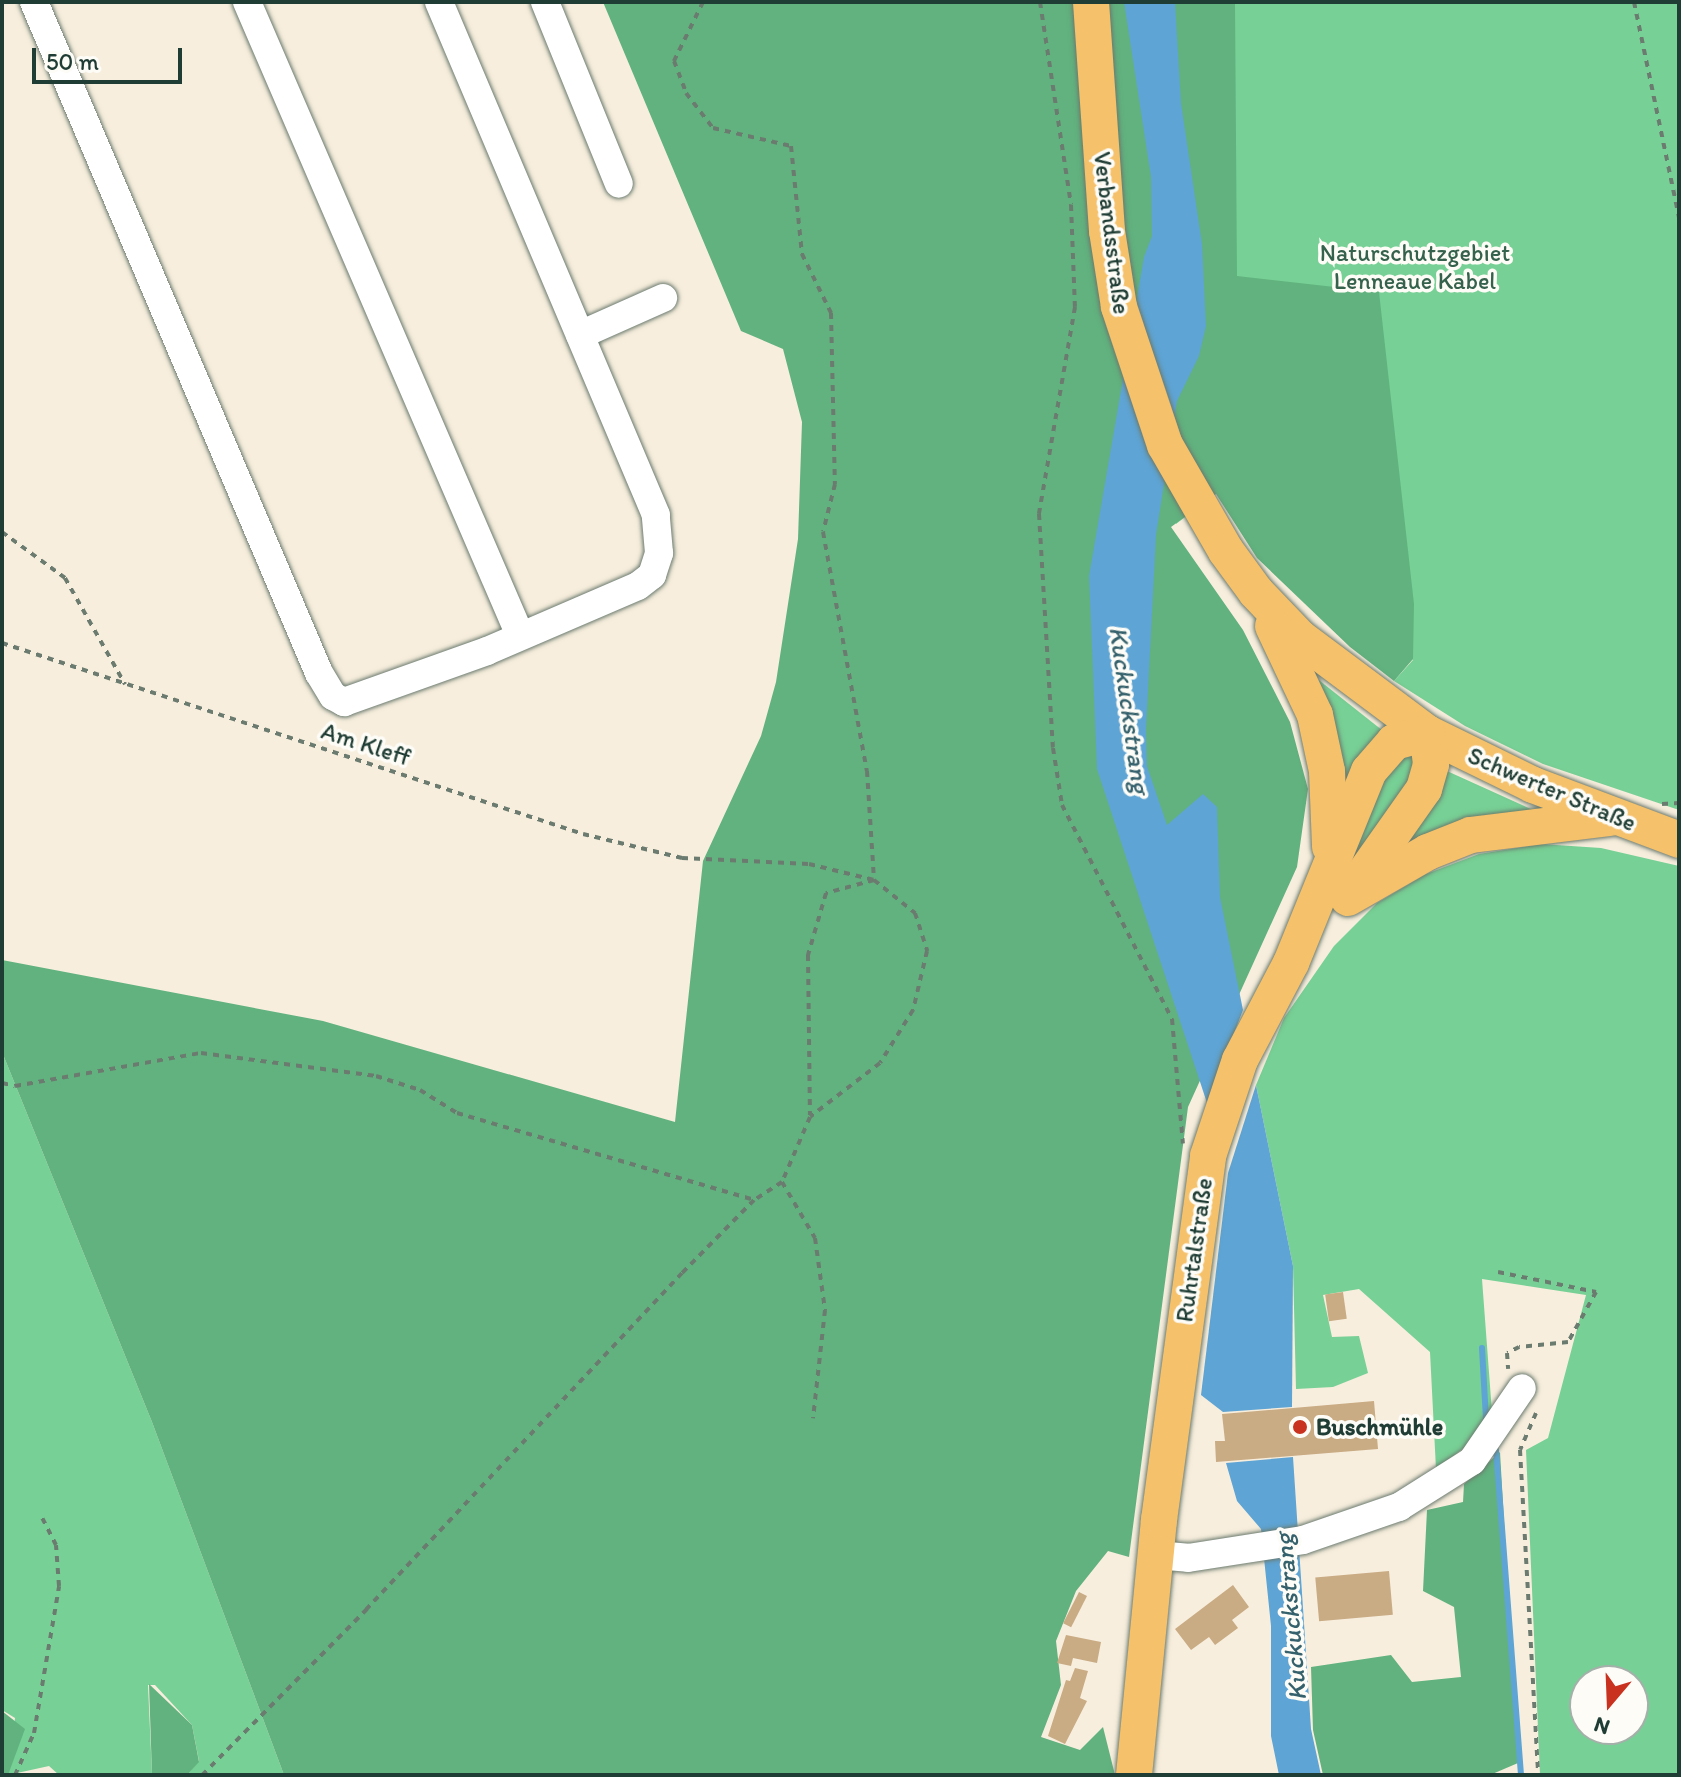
<!DOCTYPE html>
<html>
<head>
<meta charset="utf-8">
<style>
	body { margin:0 }
	#map { position:relative; width:1681px; height:1777px; overflow:hidden; background:#f7eedd; font-family:Itim,sans-serif }
	div>[style] { position:absolute }
	.green>* { inset:0; background:#77d095 }
	.forest>* { inset:0; background:#61b27e }
	.water>* { inset:0; background:#5ea4d4 }
	.stream>* { height:6px; margin:-3px; padding:0 3px; transform-origin:3px; border-radius:3px; background:#5ea4d4 }
	.building>* { inset:0; background:#c9ab84; transform-origin:0 0 }
	.path>* { height:4px; margin-top:-2px; transform-origin:0; background:repeating-linear-gradient(90deg,#6b7b6f 0 6px,transparent 0 12px) }
	.roads { filter:drop-shadow(0 0 2px #6b7b6f) drop-shadow(0 0 2px #6b7b6f) }
	.minor>* { height:28px; margin:-14px; padding:0 14px; transform-origin:14px; border-radius:14px; background:#fff }
	.major>* { height:36px; margin:-18px; padding:0 18px; transform-origin:18px; border-radius:18px; background:#f5c16b }
	.dots>* { width:22px; height:22px; translate:-50% -50%; box-sizing:border-box; border:4px solid #fdfcf7; border-radius:50% }
	span { translate:-50% -50%; white-space:nowrap; text-align:center; line-height:1.15; -webkit-text-stroke:7px #fdfcf7; paint-order:stroke }
	.street-label { font-size:24px; color:#1f3d34 }
	.park-label { font-size:24px; color:#35624c }
	.poi-label { font-size:24px; color:#1f3d34; font-weight:700 }
	.left { translate:0 -50%; text-align:left }
	.water-label { font-size:26px; color:#35616c; font-style:italic }
	.frame { position:absolute; inset:0; border:4px solid #1f3d34; pointer-events:none }
	.north { position:absolute; left:1569px; top:1665px; width:80px; height:80px; box-sizing:border-box; background:#fdfcf7; border:2px solid #a4b0a9; border-radius:50%; rotate:199deg; font-size:22px; font-weight:700; line-height:32px; text-align:center; color:#1f3d34 }
	.north::after { content:''; display:block; margin:auto; width:28px; height:36px; background:#c8321e; clip-path:polygon(50% 0,100% 100%,50% 72%,0 100%) }
	.scale { position:absolute; left:32px; top:48px; width:150px; height:36px; box-sizing:border-box; border:4px solid #1f3d34; border-top:0; padding-left:10px; font-size:24px; line-height:28px; white-space:nowrap; color:#1f3d34; -webkit-text-stroke:6px #fdfcf7; paint-order:stroke }
</style>
</head>
<body>
<div id="map">
	<div class="green">
		<i style="clip-path:polygon(1116px 2px,1679px 2px,1679px 810px,1543px 764px,1465px 726px,1394px 681px,1413px 660px,1245px 471px,1176px 524px)"></i>
		<i style="clip-path:polygon(1315px 677px,1387px 734px,1346px 804px)"></i>
		<i style="clip-path:polygon(1411px 752px,1421px 773px,1334px 883px,1374px 779px)"></i>
		<i style="clip-path:polygon(1447px 771px,1533px 810px,1388px 853px)"></i>
		<i style="clip-path:polygon(evenodd,1541px 844px,1601px 848px,1679px 866px,1679px 1775px,1540px 1775px,1526px 1450px,1548px 1438px,1586px 1295px,1482px 1279px,1493px 1426px,1436px 1469px,1430px 1352px,1359px 1289px,1323px 1295px,1332px 1337px,1359px 1336px,1368px 1373px,1333px 1387px,1296px 1389px,1293px 1266px,1256px 1085px,1284px 1018px,1334px 946px,1377px 903px,1426px 874px,1479px 854px,1541px 844px,1585px 1681px,1633px 1681px,1633px 1729px,1585px 1729px,1585px 1681px)"></i>
		<i style="clip-path:polygon(2px 1052px,152px 1422px,284px 1775px,187px 1775px,199px 1761px,192px 1725px,155px 1685px,148px 1685px,152px 1775px,59px 1775px,49px 1766px,8px 1775px,15px 1718px,2px 1710px)"></i>
	</div>
	<div class="forest">
		<i style="clip-path:polygon(603px 2px,1235px 2px,1237px 276px,1379px 292px,1414px 604px,1413px 659px,1394px 681px,1350px 647px,1257px 558px,1216px 494px,1171px 527px,1243px 630px,1290px 722px,1308px 789px,1297px 867px,1188px 1107px,1129px 1557px,1108px 1551px,1076px 1591px,1056px 1641px,1061px 1685px,1041px 1737px,1080px 1750px,1103px 1727px,1115px 1775px,284px 1775px,152px 1422px,2px 1052px,2px 960px,323px 1021px,675px 1122px,703px 861px,761px 736px,776px 682px,798px 539px,802px 422px,783px 349px,741px 331px)"></i>
		<i style="clip-path:polygon(1500px 1452px,1518px 1763px,1490px 1775px,1323px 1775px,1313px 1730px,1311px 1667px,1391px 1655px,1412px 1682px,1461px 1677px,1454px 1607px,1423px 1591px,1427px 1510px,1463px 1502px,1464px 1484px)"></i>
		<i style="clip-path:polygon(149px 1684px,192px 1725px,199px 1762px,187px 1775px,152px 1775px)"></i>
		<i style="clip-path:polygon(2px 1711px,25px 1729px,8px 1775px,2px 1775px)"></i>
	</div>
	<div class="water">
		<i style="clip-path:polygon(1124px 2px,1175px 2px,1181px 103px,1202px 244px,1206px 326px,1199px 356px,1177px 401px,1156px 535px,1146px 730px,1147px 766px,1167px 825px,1203px 794px,1217px 807px,1220px 897px,1243px 1010px,1207px 1103px,1097px 769px,1089px 576px,1144px 257px,1152px 236px,1151px 177px)"></i>
		<i style="clip-path:polygon(1256px 1085px,1293px 1266px,1292px 1407px,1223px 1412px,1201px 1395px,1228px 1173px)"></i>
		<i style="clip-path:polygon(1293px 1457px,1311px 1729px,1321px 1775px,1279px 1775px,1271px 1736px,1271px 1626px,1261px 1529px,1237px 1501px,1226px 1463px)"></i>
	</div>
	<div class="stream">
		<i style="left:1482px;top:1348px;width:72px;rotate:86.8deg"></i>
		<i style="left:1496px;top:1450px;width:326px;rotate:85.6deg"></i>
	</div>
	<div class="building">
		<i style="left:1343px;top:1292px;width:27px;height:18px;rotate:82deg"></i>
		<i style="clip-path:polygon(1374px 1401px,1378px 1449px,1216px 1462px,1215px 1441px,1225px 1441px,1222px 1414px)"></i>
		<i style="left:1389px;top:1571px;width:44px;height:74px;rotate:85deg"></i>
		<i style="clip-path:polygon(1233px 1585px,1249px 1607px,1232px 1620px,1238px 1628px,1215px 1645px,1209px 1637px,1191px 1650px,1175px 1629px)"></i>
		<i style="left:1079px;top:1592px;width:9px;height:35px;rotate:27deg"></i>
		<i style="clip-path:polygon(1066px 1635px,1101px 1642px,1097px 1663px,1073px 1658px,1071px 1666px,1057px 1663px)"></i>
		<i style="clip-path:polygon(1075px 1668px,1088px 1671px,1080px 1698px,1087px 1701px,1065px 1744px,1048px 1736px,1066px 1680px,1070px 1681px)"></i>
	</div>
	<div class="path">
		<i style="left:703px;top:2px;width:66px;rotate:116.2deg"></i>
		<i style="left:674px;top:61px;width:34px;rotate:69deg"></i>
		<i style="left:686px;top:93px;width:44px;rotate:52.4deg"></i>
		<i style="left:713px;top:128px;width:80px;rotate:13deg"></i>
		<i style="left:791px;top:146px;width:109px;rotate:84.2deg"></i>
		<i style="left:802px;top:254px;width:66px;rotate:63.8deg"></i>
		<i style="left:831px;top:313px;width:171px;rotate:88.7deg"></i>
		<i style="left:835px;top:484px;width:49px;rotate:104deg"></i>
		<i style="left:823px;top:532px;width:243px;rotate:79.6deg"></i>
		<i style="left:867px;top:771px;width:109px;rotate:86.3deg"></i>
		<i style="left:874px;top:880px;width:50px;rotate:164.8deg"></i>
		<i style="left:826px;top:893px;width:65px;rotate:106.2deg"></i>
		<i style="left:808px;top:955px;width:160px;rotate:89.3deg"></i>
		<i style="left:1040px;top:2px;width:205px;rotate:81.3deg"></i>
		<i style="left:1071px;top:205px;width:102px;rotate:87.8deg"></i>
		<i style="left:1075px;top:307px;width:210px;rotate:99.9deg"></i>
		<i style="left:1039px;top:514px;width:234px;rotate:86.6deg"></i>
		<i style="left:1053px;top:748px;width:58px;rotate:81deg"></i>
		<i style="left:1062px;top:805px;width:241px;rotate:62.8deg"></i>
		<i style="left:1172px;top:1019px;width:125px;rotate:85deg"></i>
		<i style="left:1634px;top:2px;width:220px;rotate:78.2deg"></i>
		<i style="left:2px;top:532px;width:78px;rotate:36.1deg"></i>
		<i style="left:65px;top:578px;width:122px;rotate:60.5deg"></i>
		<i style="left:2px;top:643px;width:612px;rotate:18.2deg"></i>
		<i style="left:583px;top:834px;width:102px;rotate:13.6deg"></i>
		<i style="left:682px;top:858px;width:127px;rotate:2.7deg"></i>
		<i style="left:809px;top:864px;width:67px;rotate:13.8deg"></i>
		<i style="left:874px;top:880px;width:53px;rotate:38.8deg"></i>
		<i style="left:915px;top:913px;width:40px;rotate:72deg"></i>
		<i style="left:927px;top:951px;width:61px;rotate:103.3deg"></i>
		<i style="left:913px;top:1010px;width:62px;rotate:121.9deg"></i>
		<i style="left:880px;top:1063px;width:88px;rotate:142.4deg"></i>
		<i style="left:810px;top:1117px;width:71px;rotate:113.3deg"></i>
		<i style="left:782px;top:1182px;width:33px;rotate:147deg"></i>
		<i style="left:754px;top:1200px;width:103px;rotate:134.6deg"></i>
		<i style="left:682px;top:1273px;width:461px;rotate:133.2deg"></i>
		<i style="left:367px;top:1609px;width:234px;rotate:134.8deg"></i>
		<i style="left:1662px;top:804px;width:17px;rotate:-3deg"></i>
		<i style="left:2px;top:1083px;width:13px;rotate:13deg"></i>
		<i style="left:15px;top:1086px;width:189px;rotate:-10.1deg"></i>
		<i style="left:201px;top:1053px;width:177px;rotate:7.5deg"></i>
		<i style="left:376px;top:1076px;width:46px;rotate:17.7deg"></i>
		<i style="left:420px;top:1090px;width:44px;rotate:31.9deg"></i>
		<i style="left:457px;top:1113px;width:309px;rotate:16.3deg"></i>
		<i style="left:782px;top:1182px;width:65px;rotate:59.5deg"></i>
		<i style="left:815px;top:1238px;width:73px;rotate:82.1deg"></i>
		<i style="left:825px;top:1310px;width:109px;rotate:96.3deg"></i>
		<i style="left:1498px;top:1272px;width:100px;rotate:11.5deg"></i>
		<i style="left:1596px;top:1292px;width:57px;rotate:119.2deg"></i>
		<i style="left:1568px;top:1342px;width:49px;rotate:174.2deg"></i>
		<i style="left:1519px;top:1347px;width:13px;rotate:153deg"></i>
		<i style="left:1507px;top:1353px;width:16px;rotate:86deg"></i>
		<i style="left:1536px;top:1413px;width:40px;rotate:113.4deg"></i>
		<i style="left:1520px;top:1450px;width:325px;rotate:86.8deg"></i>
		<i style="left:15px;top:1775px;width:46px;rotate:-65.7deg"></i>
		<i style="left:34px;top:1733px;width:149px;rotate:-80.3deg"></i>
		<i style="left:59px;top:1586px;width:41px;rotate:-94.2deg"></i>
		<i style="left:56px;top:1545px;width:33px;rotate:-117deg"></i>
	</div>
	<div class="roads">
		<div class="minor">
			<i style="left:34px;top:2px;width:729px;rotate:66.99deg"></i>
			<i style="left:319px;top:673px;width:27px;rotate:59deg"></i>
			<i style="left:333px;top:696px;width:13px;rotate:29deg"></i>
			<i style="left:344px;top:702px;width:152px;rotate:-19.6deg"></i>
			<i style="left:487px;top:651px;width:164px;rotate:-23.3deg"></i>
			<i style="left:638px;top:586px;width:18px;rotate:-38deg"></i>
			<i style="left:652px;top:575px;width:23px;rotate:-72deg"></i>
			<i style="left:659px;top:553px;width:38px;rotate:-95deg"></i>
			<i style="left:656px;top:515px;width:557px;rotate:-112.93deg"></i>
			<i style="left:247px;top:2px;width:687px;rotate:66.68deg"></i>
			<i style="left:545px;top:2px;width:196px;rotate:67.9deg"></i>
			<i style="left:580px;top:335px;width:91px;rotate:-24deg"></i>
			<i style="left:1156px;top:1555px;width:32px;rotate:5deg"></i>
			<i style="left:1188px;top:1558px;width:116px;rotate:-8.9deg"></i>
			<i style="left:1303px;top:1540px;width:102px;rotate:-19deg"></i>
			<i style="left:1399px;top:1507px;width:86px;rotate:-32.2deg"></i>
			<i style="left:1472px;top:1461px;width:88px;rotate:-55.6deg"></i>
		</div>
		<div class="major">
			<i style="left:1091px;top:2px;width:230px;rotate:86deg"></i>
			<i style="left:1107px;top:231px;width:77px;rotate:81deg"></i>
			<i style="left:1119px;top:307px;width:145px;rotate:71.6deg"></i>
			<i style="left:1165px;top:445px;width:122px;rotate:60.1deg"></i>
			<i style="left:1226px;top:551px;width:51px;rotate:53.8deg"></i>
			<i style="left:1256px;top:592px;width:64px;rotate:46.3deg"></i>
			<i style="left:1300px;top:638px;width:159px;rotate:36.8deg"></i>
			<i style="left:1427px;top:733px;width:118px;rotate:26.1deg"></i>
			<i style="left:1533px;top:785px;width:156px;rotate:20.6deg"></i>
			<i style="left:1273px;top:626px;width:98px;rotate:64.7deg"></i>
			<i style="left:1315px;top:715px;width:57px;rotate:77.9deg"></i>
			<i style="left:1327px;top:771px;width:76px;rotate:87.7deg"></i>
			<i style="left:1357px;top:884px;width:116px;rotate:-54.8deg"></i>
			<i style="left:1424px;top:789px;width:26px;rotate:-74deg"></i>
			<i style="left:1431px;top:764px;width:31px;rotate:-97deg"></i>
			<i style="left:1348px;top:898px;width:92px;rotate:-29.9deg"></i>
			<i style="left:1428px;top:852px;width:46px;rotate:-21.6deg"></i>
			<i style="left:1471px;top:835px;width:139px;rotate:-7deg"></i>
			<i style="left:1134px;top:1775px;width:256px;rotate:-84.4deg"></i>
			<i style="left:1159px;top:1520px;width:367px;rotate:-82.3deg"></i>
			<i style="left:1208px;top:1156px;width:101px;rotate:-71.6deg"></i>
			<i style="left:1240px;top:1060px;width:110px;rotate:-62.3deg"></i>
			<i style="left:1291px;top:963px;width:207px;rotate:-67.9deg"></i>
			<i style="left:1369px;top:771px;width:38px;rotate:-49deg"></i>
			<i style="left:1394px;top:742px;width:34px;rotate:-15deg"></i>
		</div>
	</div>
	<div class="dots">
		<i style="left:1300px;top:1427px;background:#c8321e"></i>
	</div>
	<div class="street-label">
		<span style="left:1112px;top:233px;rotate:83deg">Verbandsstraße</span>
		<span style="left:366px;top:744px;rotate:18deg">Am Kleff</span>
		<span style="left:1552px;top:789px;rotate:23deg">Schwerter Straße</span>
		<span style="left:1194px;top:1250px;rotate:-82deg">Ruhrtalstraße</span>
	</div>
	<div class="park-label">
		<span style="left:1415px;top:267px">Naturschutzgebiet<br>Lenneaue Kabel</span>
	</div>
	<div class="poi-label">
		<span class="left" style="left:1316px;top:1427px">Buschmühle</span>
	</div>
	<div class="water-label">
		<span style="left:1129px;top:710px;rotate:82deg">Kuckuckstrang</span>
		<span style="left:1291px;top:1617px;rotate:-95deg">Kuckuckstrang</span>
	</div>
	<div class="frame"></div>
	<div class="north">N</div>
	<div class="scale">50 m</div>
</div>
</body>
</html>
